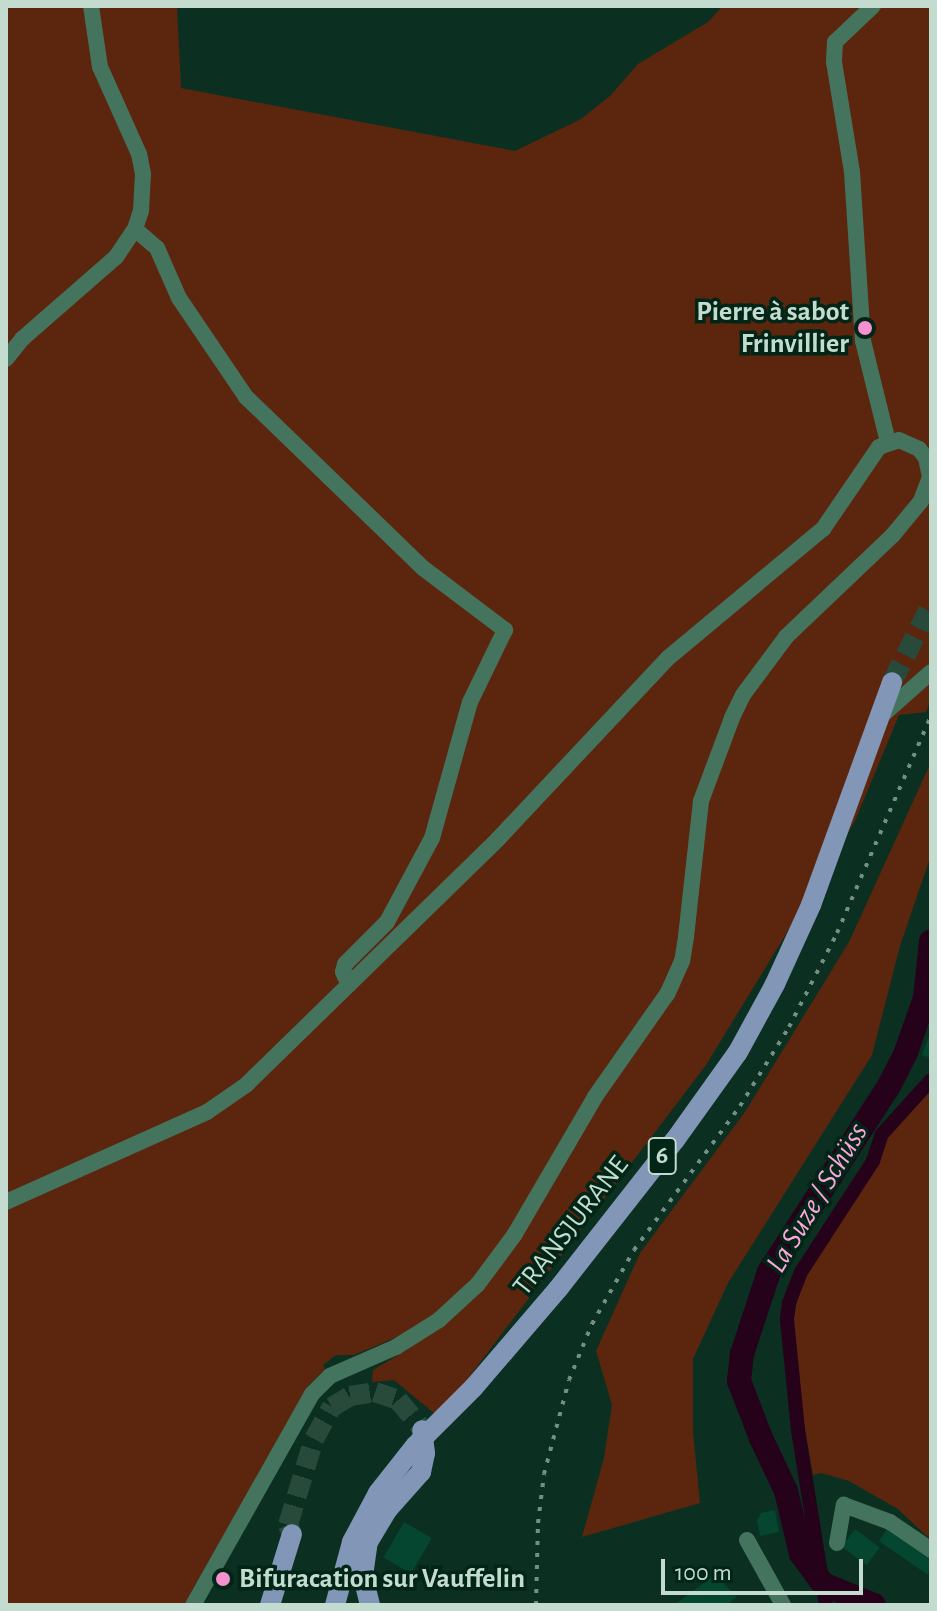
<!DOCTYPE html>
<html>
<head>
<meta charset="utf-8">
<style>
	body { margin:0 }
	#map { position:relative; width:937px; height:1611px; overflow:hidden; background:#0b3021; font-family:"Alegreya Sans",sans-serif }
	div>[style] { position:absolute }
	.green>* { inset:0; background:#5b260d }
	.canal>* { height:14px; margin:-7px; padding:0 7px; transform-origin:7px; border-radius:7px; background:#26011a }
	.river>* { height:24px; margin:-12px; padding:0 12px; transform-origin:12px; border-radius:12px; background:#26011a }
	.building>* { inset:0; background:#044630; transform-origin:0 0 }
	.major-tunnel>* { height:20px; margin-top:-10px; transform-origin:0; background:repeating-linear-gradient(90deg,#274a3b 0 20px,transparent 0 30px) }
	.minor>* { height:16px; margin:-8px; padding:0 8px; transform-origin:8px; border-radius:8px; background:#44745e }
	.major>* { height:20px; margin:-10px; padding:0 10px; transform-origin:10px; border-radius:10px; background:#8296b7 }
	.rail>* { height:4px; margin-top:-2px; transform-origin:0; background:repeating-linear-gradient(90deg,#739082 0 4px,transparent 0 12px) }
	.dots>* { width:22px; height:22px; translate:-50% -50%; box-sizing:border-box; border:4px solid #012618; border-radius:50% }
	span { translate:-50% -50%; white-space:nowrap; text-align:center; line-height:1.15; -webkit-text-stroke:7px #012618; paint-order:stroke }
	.shield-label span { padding:2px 6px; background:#012618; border:2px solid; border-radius:6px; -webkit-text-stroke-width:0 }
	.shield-label { font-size:26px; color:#c4dccf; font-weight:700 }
	.poi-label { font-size:28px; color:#c4dccf; font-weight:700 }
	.right { translate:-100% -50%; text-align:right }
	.left { translate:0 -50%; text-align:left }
	.street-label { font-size:28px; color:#c4dccf }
	.water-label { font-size:30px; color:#fca5d9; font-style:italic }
	.frame { position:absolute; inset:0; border:8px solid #c4dccf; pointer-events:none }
	.scale { position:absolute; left:661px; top:1559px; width:202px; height:36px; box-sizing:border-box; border:4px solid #c4dccf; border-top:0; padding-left:10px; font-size:24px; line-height:28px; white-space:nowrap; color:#c4dccf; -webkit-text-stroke:6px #012618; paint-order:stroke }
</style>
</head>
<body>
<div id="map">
	<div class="green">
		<i style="clip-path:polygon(6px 6px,177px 6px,181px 88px,515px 151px,581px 119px,611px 95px,638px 64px,708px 22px,723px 6px,931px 6px,931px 699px,926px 712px,899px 715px,855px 821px,706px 1065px,463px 1385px,435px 1414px,394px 1380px,372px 1382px,373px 1370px,410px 1348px,395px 1338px,354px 1355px,336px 1355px,323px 1365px,325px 1369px,307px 1387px,184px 1605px,6px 1605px)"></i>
		<i style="clip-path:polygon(931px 762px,931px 855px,900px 946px,872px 1055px,728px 1283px,693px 1359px,693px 1432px,700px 1503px,582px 1537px,604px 1458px,612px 1405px,596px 1351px,640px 1253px,745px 1112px,849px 942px)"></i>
		<i style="clip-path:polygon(931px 1087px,931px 1540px,898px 1509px,849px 1481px,821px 1473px,813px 1475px,789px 1338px,802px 1279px,816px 1248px,884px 1133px)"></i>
	</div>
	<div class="canal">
		<i style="left:925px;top:998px;width:8px;rotate:45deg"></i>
		<i style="left:826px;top:1605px;width:177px;rotate:-99.1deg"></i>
		<i style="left:798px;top:1430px;width:112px;rotate:-95.7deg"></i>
		<i style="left:787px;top:1319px;width:16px;rotate:-83deg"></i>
		<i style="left:789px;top:1303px;width:33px;rotate:-69deg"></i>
		<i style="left:801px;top:1272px;width:132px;rotate:-57deg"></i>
		<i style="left:873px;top:1161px;width:28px;rotate:-72deg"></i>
		<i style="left:882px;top:1134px;width:73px;rotate:-47.8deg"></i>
	</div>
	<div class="river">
		<i style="left:874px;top:1605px;width:55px;rotate:-157.6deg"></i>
		<i style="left:823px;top:1584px;width:37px;rotate:-126deg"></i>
		<i style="left:801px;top:1554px;width:65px;rotate:-103.4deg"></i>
		<i style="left:786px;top:1491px;width:59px;rotate:-115.3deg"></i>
		<i style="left:761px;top:1438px;width:61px;rotate:-111.1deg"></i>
		<i style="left:739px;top:1381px;width:27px;rotate:-84deg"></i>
		<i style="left:742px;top:1354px;width:86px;rotate:-71.8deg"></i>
		<i style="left:769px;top:1272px;width:221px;rotate:-57.2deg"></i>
		<i style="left:889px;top:1086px;width:38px;rotate:-63deg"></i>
		<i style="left:906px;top:1052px;width:57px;rotate:-70.6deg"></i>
		<i style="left:925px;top:998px;width:57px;rotate:-84deg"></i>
	</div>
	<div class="building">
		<i style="clip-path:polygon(931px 1031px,931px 1058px,922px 1055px)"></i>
		<i style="clip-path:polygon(775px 1510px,779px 1532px,760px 1536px,757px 1520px,761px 1513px)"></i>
		<i style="left:404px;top:1522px;width:32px;height:41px;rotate:30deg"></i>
		<i style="clip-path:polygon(889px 1526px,908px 1538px,905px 1542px,931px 1559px,928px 1575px,879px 1541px)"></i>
		<i style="left:855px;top:1529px;width:31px;height:22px;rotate:37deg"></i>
		<i style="clip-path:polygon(715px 1575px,737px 1597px,729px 1603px,674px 1605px)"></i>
	</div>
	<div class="major-tunnel">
		<i style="left:892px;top:682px;width:86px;rotate:-63.1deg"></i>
		<i style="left:292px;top:1534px;width:10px;rotate:-114deg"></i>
		<i style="left:288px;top:1525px;width:90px;rotate:-73.2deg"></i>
		<i style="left:314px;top:1439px;width:37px;rotate:-61deg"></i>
		<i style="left:332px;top:1407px;width:21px;rotate:-31deg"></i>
		<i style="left:350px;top:1396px;width:25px;rotate:-9deg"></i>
		<i style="left:375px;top:1392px;width:24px;rotate:19deg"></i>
		<i style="left:398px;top:1400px;width:34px;rotate:50deg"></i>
	</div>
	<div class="minor">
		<i style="left:873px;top:6px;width:52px;rotate:136.5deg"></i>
		<i style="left:835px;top:42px;width:20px;rotate:93deg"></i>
		<i style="left:834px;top:62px;width:111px;rotate:80.7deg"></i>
		<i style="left:852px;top:172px;width:169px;rotate:86.3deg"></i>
		<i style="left:863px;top:341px;width:104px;rotate:76.1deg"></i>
		<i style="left:135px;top:229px;width:29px;rotate:41deg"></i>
		<i style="left:157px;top:248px;width:55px;rotate:66.3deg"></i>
		<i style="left:179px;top:298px;width:120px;rotate:55.9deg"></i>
		<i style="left:246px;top:397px;width:246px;rotate:44deg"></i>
		<i style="left:423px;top:568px;width:103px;rotate:37.1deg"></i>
		<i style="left:505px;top:630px;width:80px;rotate:115.9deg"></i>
		<i style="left:470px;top:702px;width:141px;rotate:105.6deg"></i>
		<i style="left:432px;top:838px;width:95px;rotate:118.2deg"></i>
		<i style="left:387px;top:922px;width:59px;rotate:135deg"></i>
		<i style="left:345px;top:964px;width:8px;rotate:104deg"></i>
		<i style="left:343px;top:972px;width:14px;rotate:65deg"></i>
		<i style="left:6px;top:359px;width:26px;rotate:-51deg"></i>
		<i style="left:22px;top:339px;width:125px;rotate:-41.1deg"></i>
		<i style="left:116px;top:257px;width:34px;rotate:-56deg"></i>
		<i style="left:135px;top:229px;width:19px;rotate:-72deg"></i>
		<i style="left:141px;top:211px;width:37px;rotate:-87deg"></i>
		<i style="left:143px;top:174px;width:20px;rotate:-101deg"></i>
		<i style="left:139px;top:154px;width:95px;rotate:-114.1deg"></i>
		<i style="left:100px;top:67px;width:62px;rotate:-98.4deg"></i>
		<i style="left:879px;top:718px;width:69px;rotate:-41.5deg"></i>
		<i style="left:6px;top:1202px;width:220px;rotate:-24.1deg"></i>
		<i style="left:207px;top:1112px;width:47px;rotate:-34.7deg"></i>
		<i style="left:246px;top:1085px;width:352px;rotate:-44.3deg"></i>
		<i style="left:498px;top:839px;width:248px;rotate:-46.8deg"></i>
		<i style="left:668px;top:658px;width:202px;rotate:-39.8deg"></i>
		<i style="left:823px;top:529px;width:99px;rotate:-55.7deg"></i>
		<i style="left:879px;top:447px;width:21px;rotate:-19deg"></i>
		<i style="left:899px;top:440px;width:22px;rotate:24deg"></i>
		<i style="left:919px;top:449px;width:11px;rotate:52deg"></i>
		<i style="left:926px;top:458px;width:19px;rotate:78deg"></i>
		<i style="left:930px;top:477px;width:26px;rotate:111deg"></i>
		<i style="left:921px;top:501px;width:44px;rotate:129.5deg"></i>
		<i style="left:893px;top:535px;width:148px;rotate:136.4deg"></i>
		<i style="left:786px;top:637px;width:72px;rotate:126.6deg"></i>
		<i style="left:743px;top:695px;width:25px;rotate:116deg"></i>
		<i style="left:732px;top:718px;width:89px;rotate:110.5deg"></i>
		<i style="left:701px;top:801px;width:137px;rotate:96.3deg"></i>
		<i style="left:686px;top:937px;width:24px;rotate:99deg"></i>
		<i style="left:682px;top:961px;width:36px;rotate:114deg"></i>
		<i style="left:667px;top:994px;width:126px;rotate:125deg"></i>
		<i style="left:595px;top:1097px;width:159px;rotate:120.3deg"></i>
		<i style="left:515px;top:1234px;width:62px;rotate:126.5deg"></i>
		<i style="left:478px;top:1284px;width:53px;rotate:137.3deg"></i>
		<i style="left:439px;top:1320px;width:51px;rotate:147.9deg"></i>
		<i style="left:396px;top:1347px;width:72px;rotate:156.3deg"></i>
		<i style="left:330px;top:1376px;width:25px;rotate:135deg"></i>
		<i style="left:312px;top:1394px;width:242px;rotate:119.4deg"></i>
		<i style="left:747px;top:1540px;width:74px;rotate:61deg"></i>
		<i style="left:837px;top:1543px;width:39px;rotate:-80deg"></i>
		<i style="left:844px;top:1505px;width:49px;rotate:20.3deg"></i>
		<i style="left:890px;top:1522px;width:50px;rotate:34.3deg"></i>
	</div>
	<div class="major">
		<i style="left:270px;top:1605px;width:74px;rotate:-72.8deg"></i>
		<i style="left:335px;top:1605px;width:65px;rotate:-74.9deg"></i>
		<i style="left:352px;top:1542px;width:55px;rotate:-62deg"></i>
		<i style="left:378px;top:1493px;width:60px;rotate:-51.8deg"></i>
		<i style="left:415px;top:1446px;width:83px;rotate:-45deg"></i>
		<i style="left:474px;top:1387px;width:129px;rotate:-49.4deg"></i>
		<i style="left:558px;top:1289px;width:189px;rotate:-51.9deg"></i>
		<i style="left:675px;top:1140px;width:108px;rotate:-54.4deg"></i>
		<i style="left:738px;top:1052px;width:77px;rotate:-61.4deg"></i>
		<i style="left:775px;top:984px;width:87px;rotate:-65.5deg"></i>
		<i style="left:811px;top:905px;width:237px;rotate:-70deg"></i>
		<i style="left:370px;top:1605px;width:30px;rotate:-104deg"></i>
		<i style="left:363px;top:1576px;width:34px;rotate:-82deg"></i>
		<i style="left:368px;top:1542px;width:39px;rotate:-59deg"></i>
		<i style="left:388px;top:1509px;width:50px;rotate:-48.3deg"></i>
		<i style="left:421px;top:1472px;width:19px;rotate:-78deg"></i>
		<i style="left:425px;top:1453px;width:23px;rotate:-97deg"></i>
	</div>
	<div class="rail">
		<i style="left:536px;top:1605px;width:82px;rotate:-88.6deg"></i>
		<i style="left:538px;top:1523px;width:49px;rotate:-83deg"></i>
		<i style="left:544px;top:1474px;width:97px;rotate:-75.1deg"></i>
		<i style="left:569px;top:1380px;width:61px;rotate:-67.7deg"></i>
		<i style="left:592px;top:1324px;width:85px;rotate:-60.4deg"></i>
		<i style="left:634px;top:1250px;width:179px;rotate:-53.6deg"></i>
		<i style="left:740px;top:1106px;width:93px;rotate:-58.2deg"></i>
		<i style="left:789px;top:1027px;width:106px;rotate:-62.9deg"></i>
		<i style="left:837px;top:933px;width:236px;rotate:-66.6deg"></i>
	</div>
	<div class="dots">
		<i style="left:865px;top:328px;background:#f690cf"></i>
		<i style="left:223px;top:1579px;background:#f690cf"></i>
	</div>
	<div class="shield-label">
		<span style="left:662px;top:1156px">6</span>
	</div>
	<div class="poi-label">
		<span class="right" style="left:849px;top:328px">Pierre à sabot<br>Frinvillier</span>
		<span class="left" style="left:239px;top:1579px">Bifuracation sur Vauffelin</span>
	</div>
	<div class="street-label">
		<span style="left:571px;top:1226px;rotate:-52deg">TRANSJURANE</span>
	</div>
	<div class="water-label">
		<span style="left:817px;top:1198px;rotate:-59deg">La Suze / Schüss</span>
	</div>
	<div class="frame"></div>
	<div class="scale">100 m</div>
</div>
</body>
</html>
